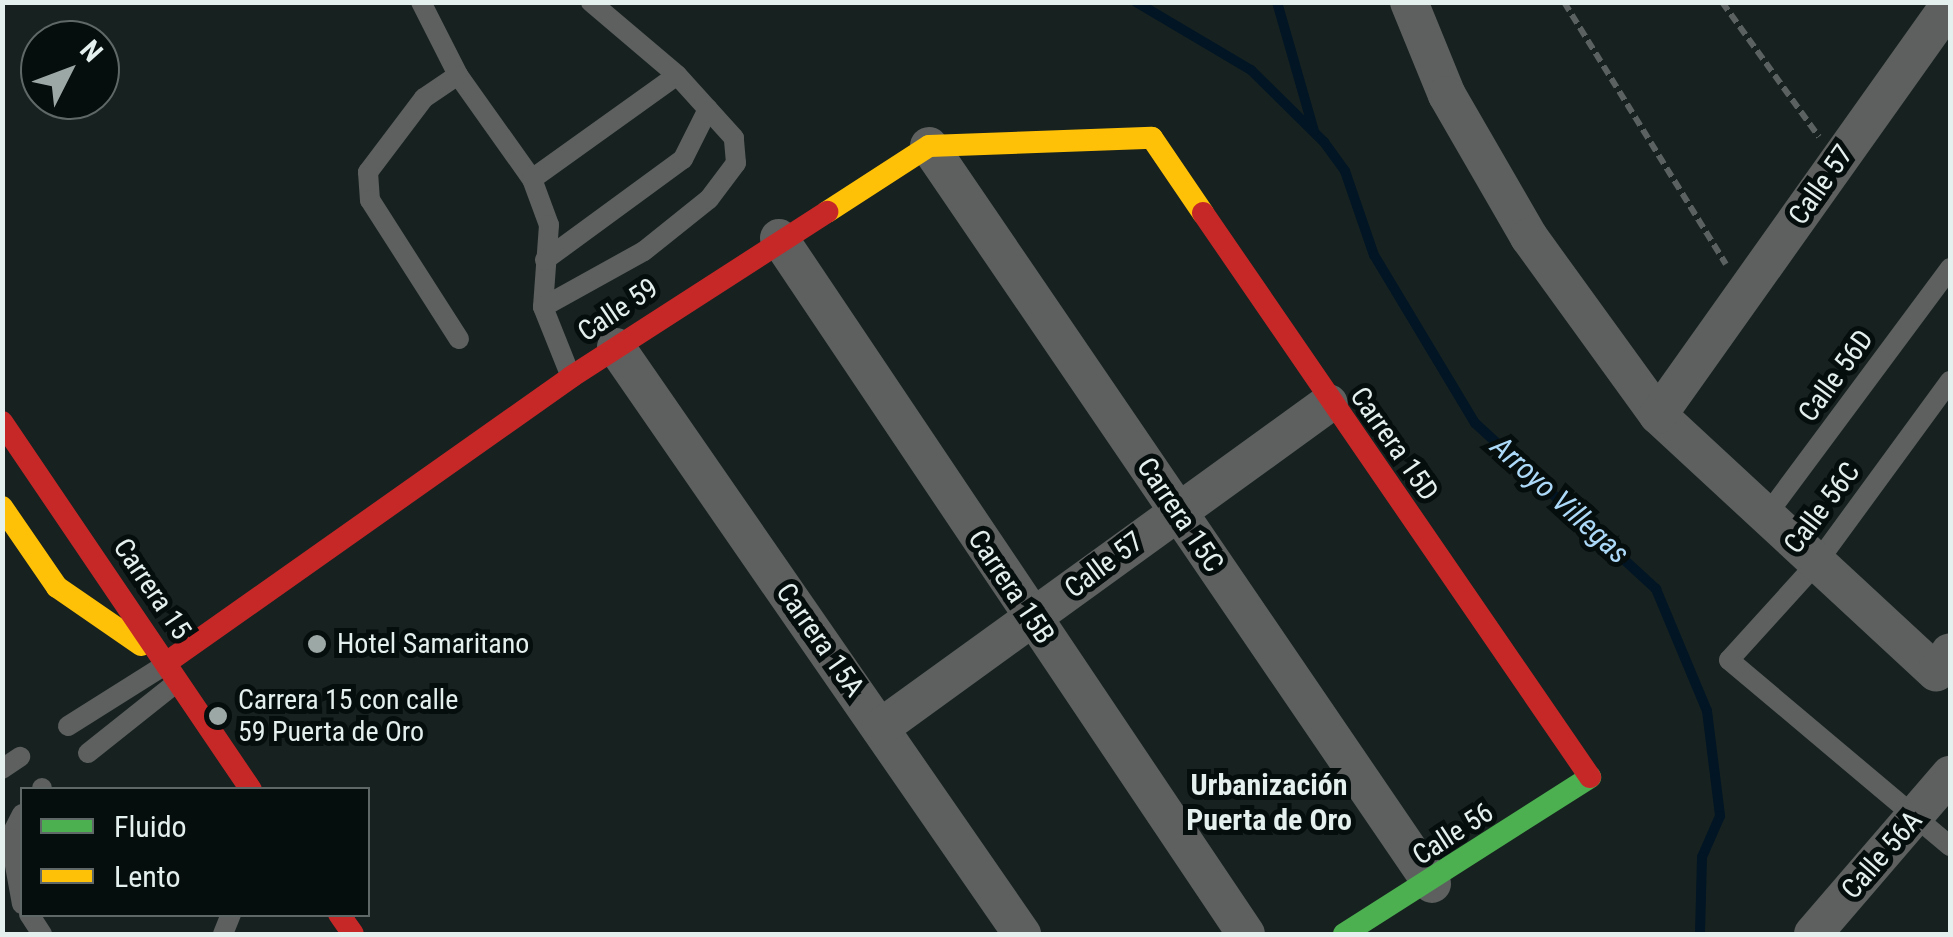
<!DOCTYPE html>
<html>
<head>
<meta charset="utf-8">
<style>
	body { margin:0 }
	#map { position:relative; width:1953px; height:937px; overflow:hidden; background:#172220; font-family:"Roboto Condensed",sans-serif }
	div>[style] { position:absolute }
	.stream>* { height:10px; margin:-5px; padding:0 5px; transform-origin:5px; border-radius:5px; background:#021524 }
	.path>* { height:6px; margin-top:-3px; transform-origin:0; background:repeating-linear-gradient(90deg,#5b6160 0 10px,transparent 0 15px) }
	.lane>* { height:20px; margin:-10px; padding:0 10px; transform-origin:10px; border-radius:10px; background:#5d605f }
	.street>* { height:38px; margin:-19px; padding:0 19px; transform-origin:19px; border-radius:19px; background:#5d605f }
	.fast>* { height:22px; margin:-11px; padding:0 11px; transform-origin:11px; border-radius:11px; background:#4caf50 }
	.slow>* { height:22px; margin:-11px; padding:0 11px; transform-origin:11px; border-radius:11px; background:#ffc107 }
	.jam>* { height:22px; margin:-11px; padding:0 11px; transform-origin:11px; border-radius:11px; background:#c62828 }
	.dots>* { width:28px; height:28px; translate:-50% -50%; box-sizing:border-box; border:5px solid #060d0d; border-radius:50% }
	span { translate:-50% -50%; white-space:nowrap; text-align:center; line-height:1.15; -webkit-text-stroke:10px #060d0d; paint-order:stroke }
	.street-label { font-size:28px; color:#e4f0ee }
	.poi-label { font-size:28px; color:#e4f0ee }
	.left { translate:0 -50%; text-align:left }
	.water-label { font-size:30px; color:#acd9f8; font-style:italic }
	.neighbourhood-label { font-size:30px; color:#e4f0ee; font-weight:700 }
	.frame { position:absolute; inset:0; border:5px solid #e4f0ee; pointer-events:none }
	.legend { position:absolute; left:20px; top:787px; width:350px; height:130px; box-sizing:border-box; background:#060d0d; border:2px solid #5f6867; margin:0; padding:12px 18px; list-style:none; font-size:30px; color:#e4f0ee }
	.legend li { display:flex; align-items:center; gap:20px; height:50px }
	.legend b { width:50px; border:2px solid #5f6867 }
	.north { position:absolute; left:20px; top:20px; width:100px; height:100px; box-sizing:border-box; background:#060d0d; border:2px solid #5f6867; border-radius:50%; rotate:48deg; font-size:28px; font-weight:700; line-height:40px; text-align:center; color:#e4f0ee }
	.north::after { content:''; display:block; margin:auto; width:35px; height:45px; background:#9ca8a6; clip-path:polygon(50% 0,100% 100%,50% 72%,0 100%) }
</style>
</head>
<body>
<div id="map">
	<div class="stream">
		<i style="left:1136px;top:2px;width:134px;rotate:30.6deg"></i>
		<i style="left:1251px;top:70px;width:103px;rotate:44.6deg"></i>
		<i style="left:1324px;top:142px;width:36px;rotate:54deg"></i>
		<i style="left:1345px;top:171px;width:89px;rotate:71deg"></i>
		<i style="left:1374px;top:255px;width:196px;rotate:59deg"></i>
		<i style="left:1475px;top:423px;width:246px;rotate:42.5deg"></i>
		<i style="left:1656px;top:589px;width:132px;rotate:67.3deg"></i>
		<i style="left:1707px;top:711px;width:106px;rotate:82.9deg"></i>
		<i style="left:1720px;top:816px;width:45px;rotate:113.7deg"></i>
		<i style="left:1702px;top:857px;width:77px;rotate:91.5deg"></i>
		<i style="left:1277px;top:2px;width:134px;rotate:74deg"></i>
	</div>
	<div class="path">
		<i style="left:1564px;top:2px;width:308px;rotate:58.3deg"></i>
		<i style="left:1722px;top:2px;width:166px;rotate:54.3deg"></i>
	</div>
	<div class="lane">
		<i style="left:421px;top:2px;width:82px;rotate:63.1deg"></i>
		<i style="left:458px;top:75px;width:128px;rotate:54.6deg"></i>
		<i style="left:532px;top:179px;width:49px;rotate:69.7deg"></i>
		<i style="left:549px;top:225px;width:82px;rotate:94.2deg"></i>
		<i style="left:543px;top:307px;width:75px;rotate:68.2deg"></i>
		<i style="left:458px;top:75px;width:41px;rotate:145.9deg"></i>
		<i style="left:424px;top:98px;width:93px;rotate:127.1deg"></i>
		<i style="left:368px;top:172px;width:28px;rotate:86deg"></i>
		<i style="left:370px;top:200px;width:165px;rotate:57.4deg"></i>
		<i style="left:532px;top:179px;width:178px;rotate:-35.6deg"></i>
		<i style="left:545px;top:260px;width:171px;rotate:-36.2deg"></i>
		<i style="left:683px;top:159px;width:56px;rotate:-63.4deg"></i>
		<i style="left:543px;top:307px;width:115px;rotate:-29deg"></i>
		<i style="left:644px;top:251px;width:83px;rotate:-38.7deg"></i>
		<i style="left:709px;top:199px;width:45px;rotate:-53.1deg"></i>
		<i style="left:736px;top:163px;width:25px;rotate:-95deg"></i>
		<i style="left:734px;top:138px;width:85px;rotate:-132.1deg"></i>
		<i style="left:677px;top:75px;width:113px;rotate:-139.7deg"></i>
		<i style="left:1950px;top:381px;width:225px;rotate:126.2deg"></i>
		<i style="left:1817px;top:563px;width:131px;rotate:132.2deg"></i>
		<i style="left:1729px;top:660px;width:289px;rotate:40.1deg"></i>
		<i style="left:1766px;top:516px;width:309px;rotate:-53.4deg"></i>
		<i style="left:68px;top:726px;width:115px;rotate:-32.2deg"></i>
		<i style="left:88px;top:753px;width:112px;rotate:-38.5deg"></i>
		<i style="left:2px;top:769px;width:22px;rotate:-34deg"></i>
		<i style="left:42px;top:790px;width:2px;rotate:-90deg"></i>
		<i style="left:22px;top:814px;width:27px;rotate:117deg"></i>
		<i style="left:10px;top:838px;width:67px;rotate:79.7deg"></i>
		<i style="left:29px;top:914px;width:24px;rotate:57deg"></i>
		<i style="left:223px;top:934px;width:22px;rotate:-68deg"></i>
	</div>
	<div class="street">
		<i style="left:1409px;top:2px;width:100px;rotate:67.8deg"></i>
		<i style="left:1447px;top:95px;width:164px;rotate:60deg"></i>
		<i style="left:1529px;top:237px;width:220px;rotate:54.1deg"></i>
		<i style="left:1658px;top:415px;width:379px;rotate:42.8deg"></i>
		<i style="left:1936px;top:672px;width:24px;rotate:-55deg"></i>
		<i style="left:929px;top:146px;width:893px;rotate:55.72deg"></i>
		<i style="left:779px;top:238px;width:838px;rotate:56.14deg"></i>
		<i style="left:616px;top:347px;width:714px;rotate:55.33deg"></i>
		<i style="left:1658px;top:415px;width:504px;rotate:-54.61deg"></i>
		<i style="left:880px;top:728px;width:554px;rotate:-35.9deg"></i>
		<i style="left:1813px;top:934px;width:210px;rotate:-49.3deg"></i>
	</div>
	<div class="fast">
		<i style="left:1344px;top:934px;width:292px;rotate:-32.5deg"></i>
	</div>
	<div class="slow">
		<i style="left:827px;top:212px;width:121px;rotate:-32.9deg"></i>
		<i style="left:929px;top:146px;width:223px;rotate:-2.1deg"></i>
		<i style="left:1152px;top:138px;width:91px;rotate:55.8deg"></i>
		<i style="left:2px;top:507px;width:97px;rotate:55.5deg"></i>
		<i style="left:57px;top:587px;width:102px;rotate:34.6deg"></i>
	</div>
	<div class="jam">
		<i style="left:1203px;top:213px;width:684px;rotate:55.54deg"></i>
		<i style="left:2px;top:422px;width:444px;rotate:55.9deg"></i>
		<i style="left:166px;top:663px;width:496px;rotate:-35.2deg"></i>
		<i style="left:571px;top:377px;width:305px;rotate:-32.8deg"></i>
		<i style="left:339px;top:914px;width:24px;rotate:55deg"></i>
	</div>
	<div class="dots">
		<i style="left:317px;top:644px;background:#9ca8a6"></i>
		<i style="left:218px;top:716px;background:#9ca8a6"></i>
	</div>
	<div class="street-label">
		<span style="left:1821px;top:185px;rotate:-55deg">Calle 57</span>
		<span style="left:618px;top:310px;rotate:-34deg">Calle 59</span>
		<span style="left:1836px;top:376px;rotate:-54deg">Calle 56D</span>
		<span style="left:1394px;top:444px;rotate:55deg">Carrera 15D</span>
		<span style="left:1822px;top:508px;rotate:-53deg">Calle 56C</span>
		<span style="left:1180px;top:515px;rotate:56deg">Carrera 15C</span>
		<span style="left:1104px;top:565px;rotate:-37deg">Calle 57</span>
		<span style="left:1011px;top:587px;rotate:56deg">Carrera 15B</span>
		<span style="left:152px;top:589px;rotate:56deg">Carrera 15</span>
		<span style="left:820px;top:640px;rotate:55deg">Carrera 15A</span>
		<span style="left:1453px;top:834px;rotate:-33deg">Calle 56</span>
		<span style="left:1882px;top:855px;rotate:-49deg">Calle 56A</span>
	</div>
	<div class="poi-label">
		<span class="left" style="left:337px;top:644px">Hotel Samaritano</span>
		<span class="left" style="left:238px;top:716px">Carrera 15 con calle<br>59 Puerta de Oro</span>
	</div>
	<div class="water-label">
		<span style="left:1560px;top:500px;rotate:42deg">Arroyo Villegas</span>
	</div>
	<div class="neighbourhood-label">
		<span style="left:1269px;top:802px">Urbanización<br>Puerta de Oro</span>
	</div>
	<div class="frame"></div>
	<ul class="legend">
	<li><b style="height:12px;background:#4caf50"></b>Fluido</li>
	<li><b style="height:12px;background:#ffc107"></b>Lento</li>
	</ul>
	<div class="north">N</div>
</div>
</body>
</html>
